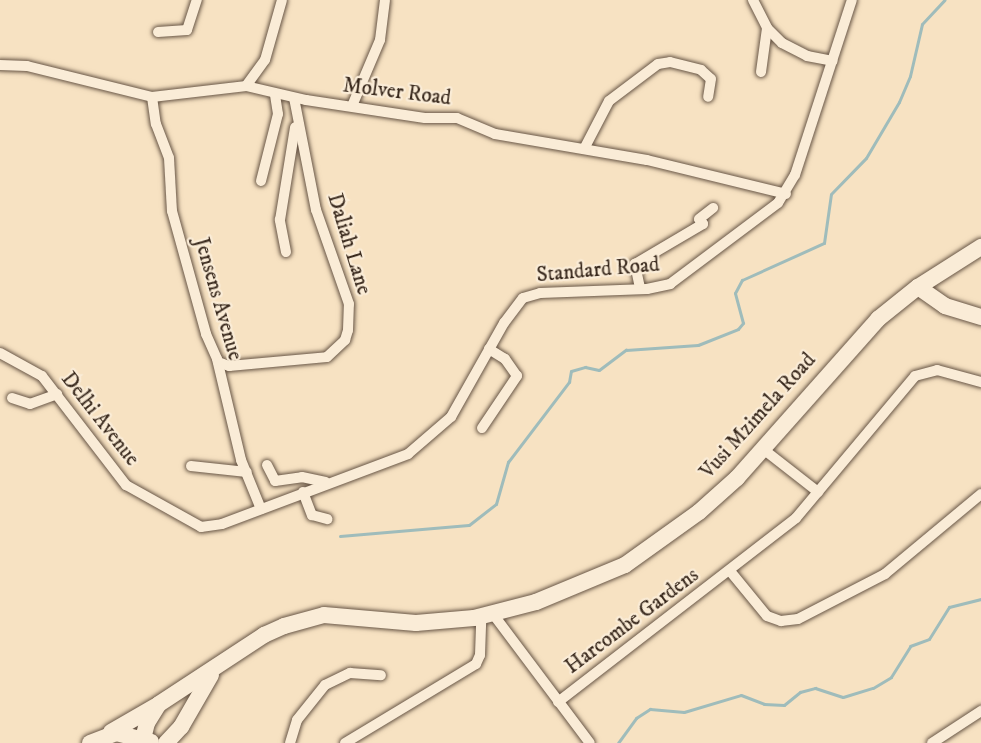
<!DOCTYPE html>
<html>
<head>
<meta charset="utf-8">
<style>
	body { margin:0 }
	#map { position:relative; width:981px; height:743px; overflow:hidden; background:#f7e2c2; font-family:"IM FELL DW Pica",serif }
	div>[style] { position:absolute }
	.stream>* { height:3px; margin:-1.5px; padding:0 1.5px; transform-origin:1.5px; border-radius:1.5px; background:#9fbcbb }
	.roads { filter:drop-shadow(0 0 2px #685646) drop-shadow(0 0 2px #685646) }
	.street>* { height:10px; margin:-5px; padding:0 5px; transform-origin:5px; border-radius:5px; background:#faecd7 }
	.secondary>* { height:16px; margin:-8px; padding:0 8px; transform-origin:8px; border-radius:8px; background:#faecd7 }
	span { translate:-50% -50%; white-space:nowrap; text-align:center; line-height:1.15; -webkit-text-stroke:4.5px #faecd7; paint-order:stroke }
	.street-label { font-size:21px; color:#38281c }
</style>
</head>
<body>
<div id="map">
	<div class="stream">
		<i style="left:340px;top:536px;width:129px;rotate:-4.9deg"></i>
		<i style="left:469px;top:525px;width:34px;rotate:-38deg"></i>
		<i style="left:496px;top:504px;width:44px;rotate:-74.1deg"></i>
		<i style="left:508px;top:462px;width:101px;rotate:-52.7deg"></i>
		<i style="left:569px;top:382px;width:11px;rotate:-80deg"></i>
		<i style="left:571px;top:371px;width:15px;rotate:-16deg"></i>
		<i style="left:585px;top:367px;width:14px;rotate:12deg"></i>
		<i style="left:599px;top:370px;width:34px;rotate:-37deg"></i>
		<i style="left:626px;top:350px;width:72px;rotate:-4deg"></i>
		<i style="left:698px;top:345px;width:43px;rotate:-21.8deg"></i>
		<i style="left:738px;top:329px;width:8px;rotate:-50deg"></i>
		<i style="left:743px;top:323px;width:31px;rotate:-105deg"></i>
		<i style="left:735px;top:293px;width:15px;rotate:-62deg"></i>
		<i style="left:742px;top:280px;width:90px;rotate:-24.3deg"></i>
		<i style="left:824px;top:243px;width:49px;rotate:-81.9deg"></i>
		<i style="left:831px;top:194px;width:50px;rotate:-45.8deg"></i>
		<i style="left:866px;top:158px;width:65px;rotate:-59.5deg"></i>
		<i style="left:899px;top:102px;width:28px;rotate:-67deg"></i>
		<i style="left:910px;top:76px;width:53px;rotate:-77deg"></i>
		<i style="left:922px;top:24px;width:33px;rotate:-47deg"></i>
		<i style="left:618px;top:743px;width:31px;rotate:-54deg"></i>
		<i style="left:636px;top:718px;width:17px;rotate:-33deg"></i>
		<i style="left:650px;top:709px;width:34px;rotate:5deg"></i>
		<i style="left:684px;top:712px;width:59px;rotate:-16.6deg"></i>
		<i style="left:741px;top:695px;width:25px;rotate:21deg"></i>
		<i style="left:764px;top:704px;width:20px;rotate:3deg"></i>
		<i style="left:784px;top:705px;width:21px;rotate:-39deg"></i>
		<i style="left:800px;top:692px;width:16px;rotate:-15deg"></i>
		<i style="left:815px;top:688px;width:29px;rotate:18deg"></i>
		<i style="left:843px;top:697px;width:31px;rotate:-17deg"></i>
		<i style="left:873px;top:688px;width:21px;rotate:-31deg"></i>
		<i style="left:891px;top:677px;width:36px;rotate:-58deg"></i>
		<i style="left:910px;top:646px;width:20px;rotate:-20deg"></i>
		<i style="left:929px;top:639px;width:38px;rotate:-58deg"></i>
		<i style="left:949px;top:607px;width:33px;rotate:-14deg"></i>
	</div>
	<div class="roads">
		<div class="street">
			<i style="left:753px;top:0;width:31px;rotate:63deg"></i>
			<i style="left:767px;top:28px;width:21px;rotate:45deg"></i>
			<i style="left:782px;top:43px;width:28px;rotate:27deg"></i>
			<i style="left:807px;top:56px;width:26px;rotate:11deg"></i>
			<i style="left:158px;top:32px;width:29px;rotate:-4deg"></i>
			<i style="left:187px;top:30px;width:32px;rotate:-72deg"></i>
			<i style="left:0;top:65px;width:27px;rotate:2deg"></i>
			<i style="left:27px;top:66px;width:129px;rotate:13.9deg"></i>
			<i style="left:152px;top:97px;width:95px;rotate:-6.7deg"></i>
			<i style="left:246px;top:86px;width:62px;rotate:13.1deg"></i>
			<i style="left:306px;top:100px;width:120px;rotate:8.6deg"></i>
			<i style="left:425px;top:118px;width:32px"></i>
			<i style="left:457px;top:118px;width:41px;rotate:22.8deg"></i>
			<i style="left:495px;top:134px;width:154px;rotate:9.7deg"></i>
			<i style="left:647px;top:160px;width:143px;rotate:13.7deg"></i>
			<i style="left:761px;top:72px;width:44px;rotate:-82.2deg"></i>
			<i style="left:246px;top:86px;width:32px;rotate:-54deg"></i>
			<i style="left:265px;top:60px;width:62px;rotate:-74.2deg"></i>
			<i style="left:152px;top:97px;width:27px;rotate:82deg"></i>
			<i style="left:156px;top:124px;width:36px;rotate:69deg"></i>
			<i style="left:169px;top:158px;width:53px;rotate:86.8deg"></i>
			<i style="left:172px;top:211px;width:128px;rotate:74.5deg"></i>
			<i style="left:206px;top:334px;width:27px;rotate:66deg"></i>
			<i style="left:217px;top:359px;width:104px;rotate:76.6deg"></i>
			<i style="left:241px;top:460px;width:53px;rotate:67.8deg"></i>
			<i style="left:352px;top:106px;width:72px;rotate:-67deg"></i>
			<i style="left:380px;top:40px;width:40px;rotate:-82.9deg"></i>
			<i style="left:584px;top:149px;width:54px;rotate:-62.5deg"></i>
			<i style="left:609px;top:101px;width:61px;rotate:-37.1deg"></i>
			<i style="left:658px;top:64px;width:12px;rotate:-9deg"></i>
			<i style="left:670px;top:62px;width:32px;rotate:14deg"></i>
			<i style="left:701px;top:70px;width:13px;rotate:42deg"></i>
			<i style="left:711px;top:79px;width:18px;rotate:99deg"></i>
			<i style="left:261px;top:181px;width:69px;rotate:-75.8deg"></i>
			<i style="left:278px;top:114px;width:20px;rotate:-99deg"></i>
			<i style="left:286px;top:252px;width:33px;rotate:-101deg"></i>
			<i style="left:280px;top:220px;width:94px;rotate:-80.8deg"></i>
			<i style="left:640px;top:288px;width:25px;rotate:-102deg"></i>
			<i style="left:635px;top:264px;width:79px;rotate:-30.5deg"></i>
			<i style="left:703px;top:224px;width:6px;rotate:-129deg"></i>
			<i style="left:699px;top:219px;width:18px;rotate:-38deg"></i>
			<i style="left:0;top:353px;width:48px;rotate:28.7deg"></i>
			<i style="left:42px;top:376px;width:138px;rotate:52.4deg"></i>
			<i style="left:126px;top:485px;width:86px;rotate:29.2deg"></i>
			<i style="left:201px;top:527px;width:21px;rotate:-8deg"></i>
			<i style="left:222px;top:524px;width:199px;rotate:-20.6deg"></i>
			<i style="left:408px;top:454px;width:57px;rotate:-40.7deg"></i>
			<i style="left:451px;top:417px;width:108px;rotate:-60.6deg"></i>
			<i style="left:504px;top:323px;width:31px;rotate:-53deg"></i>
			<i style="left:523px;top:298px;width:18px;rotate:-16deg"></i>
			<i style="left:540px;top:293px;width:107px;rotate:-2.1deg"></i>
			<i style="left:647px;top:289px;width:24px;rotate:-12deg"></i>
			<i style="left:670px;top:284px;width:135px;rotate:-36.9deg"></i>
			<i style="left:778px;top:203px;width:33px;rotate:-59deg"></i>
			<i style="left:795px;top:175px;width:184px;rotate:-72deg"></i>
			<i style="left:218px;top:362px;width:12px;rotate:20deg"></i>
			<i style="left:229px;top:366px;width:98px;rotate:-5.2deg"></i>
			<i style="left:327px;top:357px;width:25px;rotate:-43deg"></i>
			<i style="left:345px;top:340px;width:10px;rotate:-73deg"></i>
			<i style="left:348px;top:330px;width:26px;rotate:-88deg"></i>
			<i style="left:349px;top:304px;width:100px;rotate:-109.3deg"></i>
			<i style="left:316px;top:210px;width:114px;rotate:-101.1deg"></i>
			<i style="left:12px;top:398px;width:19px;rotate:18deg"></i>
			<i style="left:30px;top:404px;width:29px;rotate:-20deg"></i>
			<i style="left:482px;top:428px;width:63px;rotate:-56.1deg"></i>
			<i style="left:517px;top:376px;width:21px;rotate:-125deg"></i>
			<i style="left:505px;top:359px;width:19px;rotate:-148deg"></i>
			<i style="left:763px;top:449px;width:70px;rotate:38deg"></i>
			<i style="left:267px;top:465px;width:18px;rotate:63deg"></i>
			<i style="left:275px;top:481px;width:27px;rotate:-8deg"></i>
			<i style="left:302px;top:477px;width:24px;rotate:12deg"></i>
			<i style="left:191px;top:466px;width:56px;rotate:6.1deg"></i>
			<i style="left:303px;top:492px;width:25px;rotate:69deg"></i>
			<i style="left:312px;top:515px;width:16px;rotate:15deg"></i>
			<i style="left:730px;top:571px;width:58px;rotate:50.6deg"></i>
			<i style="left:767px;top:616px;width:15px;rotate:20deg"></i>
			<i style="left:781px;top:621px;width:17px;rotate:-7deg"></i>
			<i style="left:798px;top:619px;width:98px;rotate:-27.3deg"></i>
			<i style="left:885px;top:574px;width:125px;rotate:-39.8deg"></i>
			<i style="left:493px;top:614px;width:161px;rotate:53.1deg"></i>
			<i style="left:558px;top:702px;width:301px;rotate:-37.7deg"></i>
			<i style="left:796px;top:518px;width:185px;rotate:-50deg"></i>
			<i style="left:915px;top:376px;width:23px;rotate:-15deg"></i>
			<i style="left:937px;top:370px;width:46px;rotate:15.3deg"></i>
			<i style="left:290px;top:743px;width:24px;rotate:-73deg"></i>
			<i style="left:297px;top:720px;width:45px;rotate:-51.3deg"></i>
			<i style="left:325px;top:685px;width:28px;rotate:-26deg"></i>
			<i style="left:350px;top:673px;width:31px;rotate:4deg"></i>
			<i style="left:345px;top:743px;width:153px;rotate:-31.1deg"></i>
			<i style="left:476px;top:664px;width:10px;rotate:-66deg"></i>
			<i style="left:480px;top:655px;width:38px;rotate:-88deg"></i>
			<i style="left:932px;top:743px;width:59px;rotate:-33.1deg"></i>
		</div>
		<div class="secondary">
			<i style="left:918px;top:287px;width:33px;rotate:35deg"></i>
			<i style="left:945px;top:306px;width:38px;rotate:17deg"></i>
			<i style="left:111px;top:732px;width:52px;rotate:-30deg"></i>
			<i style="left:90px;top:743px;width:28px;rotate:-21deg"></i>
			<i style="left:116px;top:733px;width:36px;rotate:14deg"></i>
			<i style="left:142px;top:743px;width:21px;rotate:-76deg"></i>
			<i style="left:147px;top:723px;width:22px;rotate:-58deg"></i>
			<i style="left:159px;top:704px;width:126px;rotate:-33.3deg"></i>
			<i style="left:264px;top:635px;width:22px;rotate:-24deg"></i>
			<i style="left:284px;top:626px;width:41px;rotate:-15.4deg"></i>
			<i style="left:324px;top:615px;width:92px;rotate:5deg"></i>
			<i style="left:416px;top:623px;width:58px;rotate:-4.9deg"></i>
			<i style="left:474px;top:618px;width:64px;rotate:-14.5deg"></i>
			<i style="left:536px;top:602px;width:96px;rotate:-22.6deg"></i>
			<i style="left:625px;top:565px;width:91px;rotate:-35.6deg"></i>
			<i style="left:699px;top:512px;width:51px;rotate:-41.8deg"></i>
			<i style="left:737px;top:478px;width:213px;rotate:-48.4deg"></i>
			<i style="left:878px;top:319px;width:51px;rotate:-38.7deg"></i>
			<i style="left:918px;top:287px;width:75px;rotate:-32.4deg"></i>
			<i style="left:166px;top:743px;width:22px;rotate:-47deg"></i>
			<i style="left:181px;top:727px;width:60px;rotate:-60deg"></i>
		</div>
	</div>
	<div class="street-label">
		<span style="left:397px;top:92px;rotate:7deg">Molver Road</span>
		<span style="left:349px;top:244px;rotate:73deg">Daliah Lane</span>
		<span style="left:598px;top:270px;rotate:-5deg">Standard Road</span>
		<span style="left:218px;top:299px;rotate:74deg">Jensens Avenue</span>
		<span style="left:758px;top:416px;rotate:-48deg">Vusi Mzimela Road</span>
		<span style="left:100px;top:419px;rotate:52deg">Delhi Avenue</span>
		<span style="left:632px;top:621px;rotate:-37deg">Harcombe Gardens</span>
	</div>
</div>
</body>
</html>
